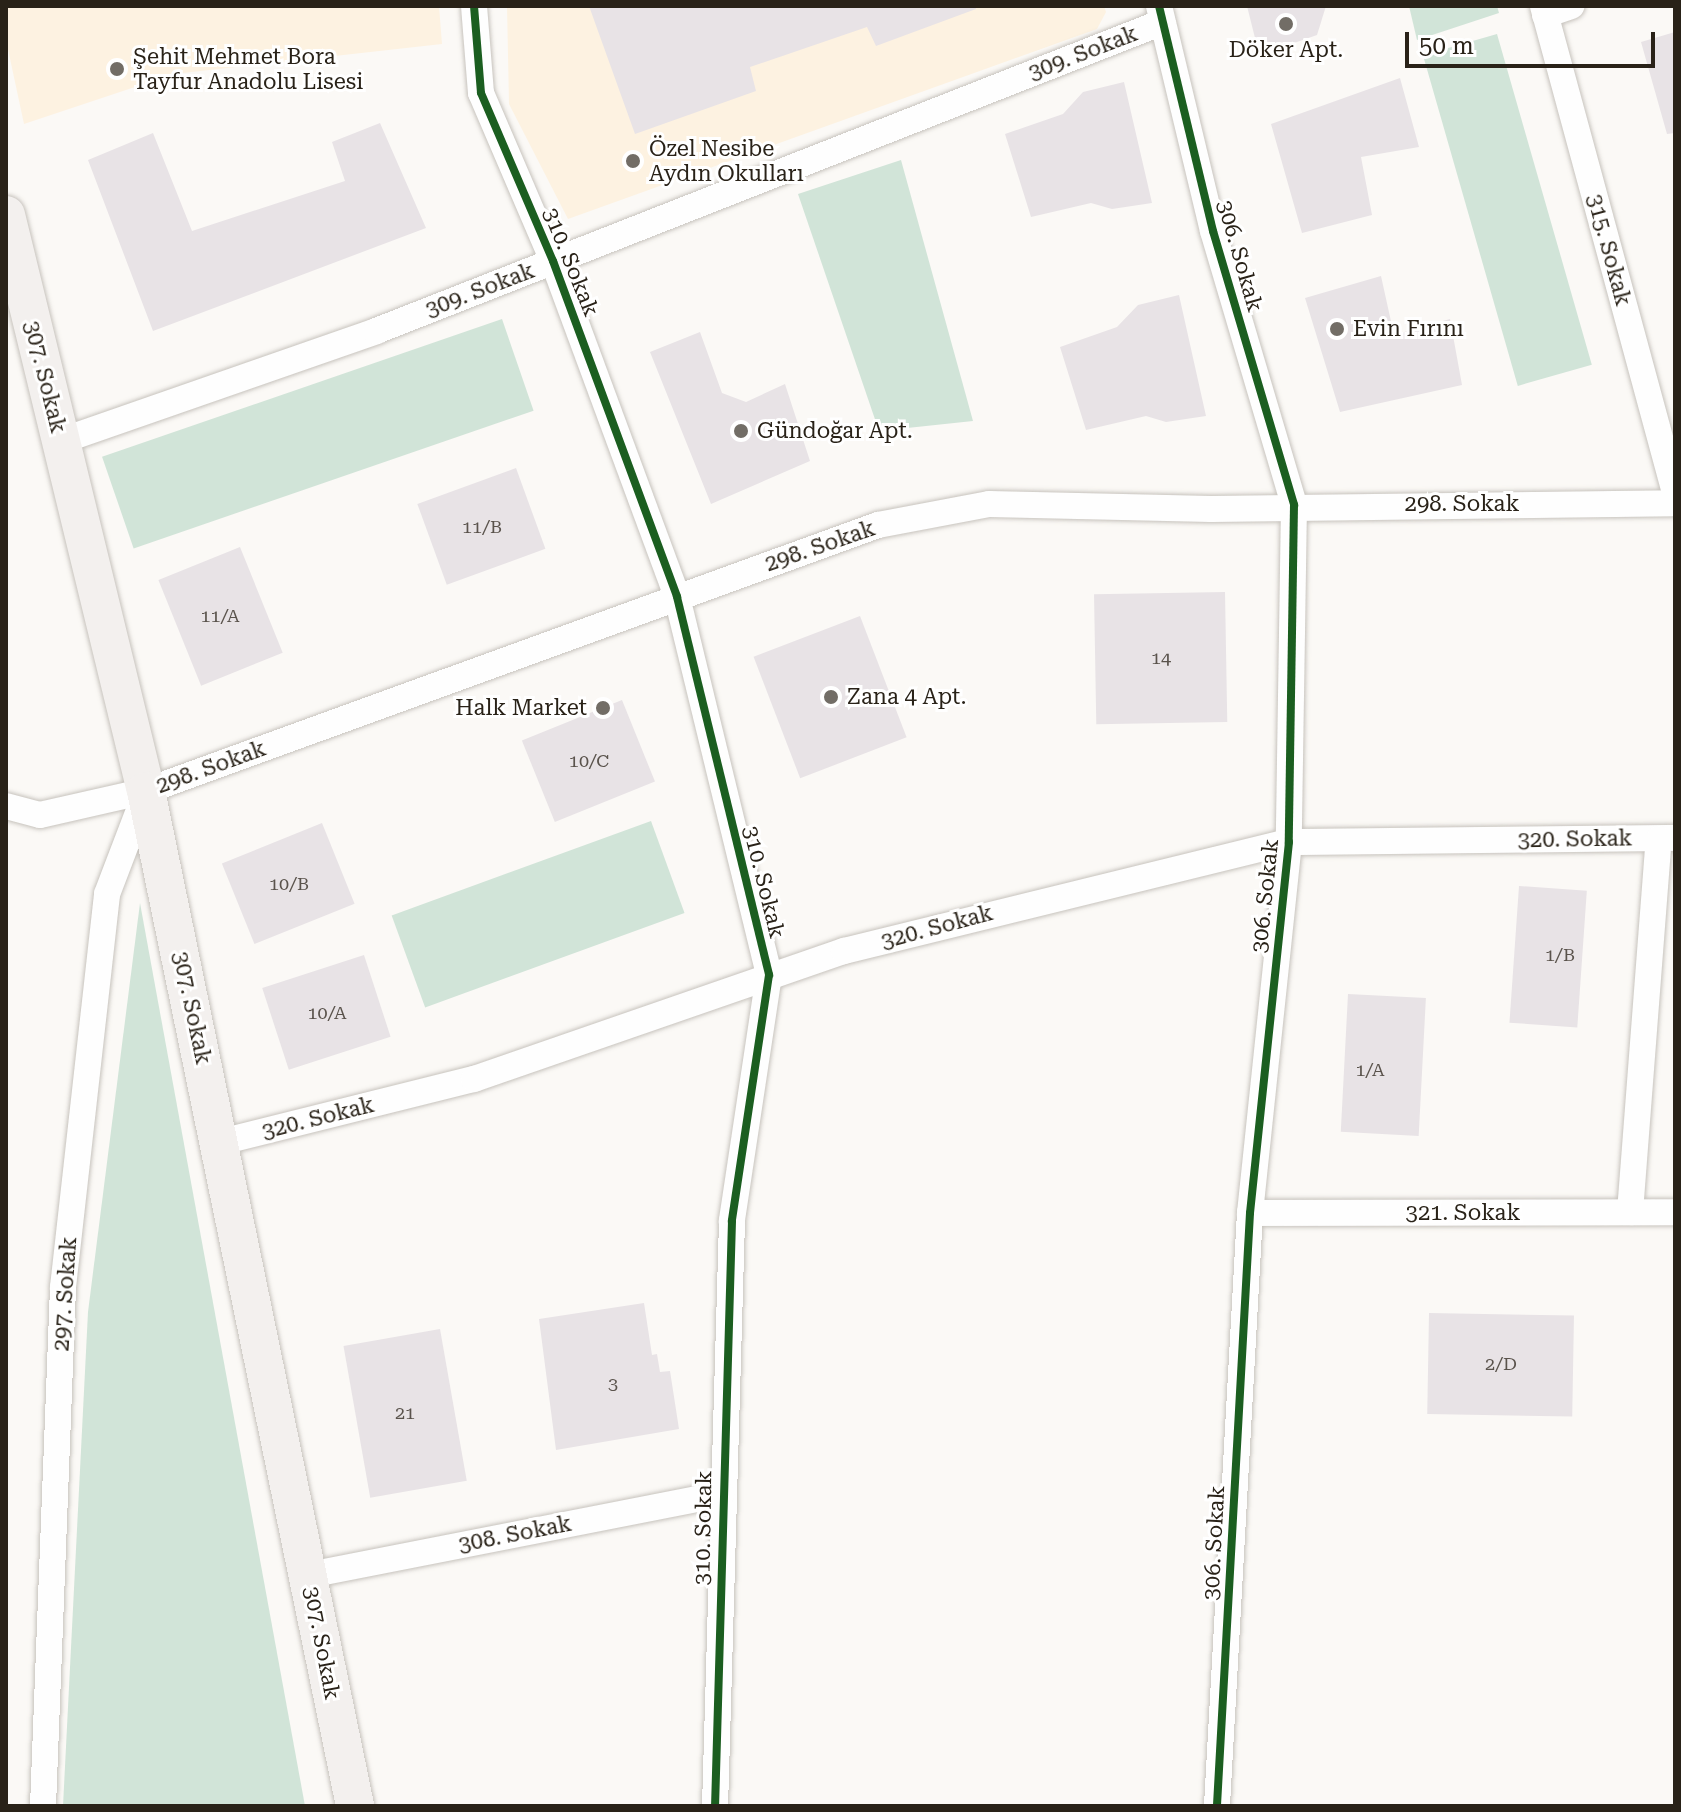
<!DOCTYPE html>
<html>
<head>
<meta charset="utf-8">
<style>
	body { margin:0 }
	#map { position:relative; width:1681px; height:1812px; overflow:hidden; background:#fbf9f6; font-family:"Roboto Serif",serif }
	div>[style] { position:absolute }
	.built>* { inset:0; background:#fdf2e1 }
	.green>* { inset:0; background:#d1e4d8; transform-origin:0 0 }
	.building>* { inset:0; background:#e8e3e6; transform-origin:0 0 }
	.roads { filter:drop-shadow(0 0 2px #c7c3bd) drop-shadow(0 0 2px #c7c3bd) }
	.street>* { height:26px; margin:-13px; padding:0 13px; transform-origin:13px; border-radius:13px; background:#fefefe }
	.secondary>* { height:38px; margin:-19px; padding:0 19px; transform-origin:19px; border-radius:19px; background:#f3f0ee }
	.cycleway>* { height:8px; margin:-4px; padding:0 4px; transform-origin:4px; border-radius:4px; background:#1b5e20 }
	.dots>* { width:22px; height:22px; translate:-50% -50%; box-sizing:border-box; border:4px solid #fff; border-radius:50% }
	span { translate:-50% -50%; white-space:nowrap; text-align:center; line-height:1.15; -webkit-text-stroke:6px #fff; paint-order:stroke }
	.number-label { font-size:18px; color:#5a534c }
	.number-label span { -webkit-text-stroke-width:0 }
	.poi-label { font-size:22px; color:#292218 }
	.left { translate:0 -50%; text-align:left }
	.right { translate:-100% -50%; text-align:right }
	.street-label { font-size:22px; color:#292218 }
	.frame { position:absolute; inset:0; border:8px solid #292218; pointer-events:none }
	.scale { position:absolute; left:1405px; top:32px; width:250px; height:36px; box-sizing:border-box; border:4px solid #292218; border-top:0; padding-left:10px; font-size:24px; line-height:28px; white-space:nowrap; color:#292218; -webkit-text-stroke:6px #fff; paint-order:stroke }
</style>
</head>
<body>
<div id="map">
	<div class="built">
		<i style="clip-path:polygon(6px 6px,439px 6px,442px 44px,174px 74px,24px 124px,6px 40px)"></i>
		<i style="clip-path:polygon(507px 6px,1104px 6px,1106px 12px,1097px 29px,568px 219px,509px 104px)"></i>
	</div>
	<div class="green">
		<i style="clip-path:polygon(1409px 6px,1497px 6px,1499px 13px,1417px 40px)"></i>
		<i style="left:1497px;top:34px;width:344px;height:77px;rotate:74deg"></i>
		<i style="clip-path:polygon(901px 160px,973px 421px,879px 431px,798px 194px)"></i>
		<i style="left:502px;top:319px;width:97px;height:423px;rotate:71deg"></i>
		<i style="left:651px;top:821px;width:98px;height:276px;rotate:70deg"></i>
		<i style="clip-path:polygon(140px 903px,305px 1806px,63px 1806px,88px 1312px)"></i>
	</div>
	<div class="building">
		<i style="clip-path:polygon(589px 6px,975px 6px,976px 9px,876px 46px,867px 27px,750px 67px,756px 91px,635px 134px)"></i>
		<i style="clip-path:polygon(1247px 6px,1326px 6px,1317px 35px,1274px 50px,1255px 38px)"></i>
		<i style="clip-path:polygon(1675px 32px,1675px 133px,1667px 134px,1641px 42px)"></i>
		<i style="clip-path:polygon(1400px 78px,1419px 147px,1361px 157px,1372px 215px,1302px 233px,1271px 124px)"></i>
		<i style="clip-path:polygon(1124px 82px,1152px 203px,1112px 209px,1091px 203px,1031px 217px,1005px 134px,1063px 114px,1083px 92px)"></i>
		<i style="clip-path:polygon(380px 123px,426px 228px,153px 331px,88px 160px,153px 133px,192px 231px,345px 181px,332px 142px)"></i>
		<i style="clip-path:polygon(1381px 276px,1394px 335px,1450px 319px,1462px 385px,1340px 412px,1305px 298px)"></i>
		<i style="clip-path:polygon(1179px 295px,1206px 416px,1166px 422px,1146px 416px,1086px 430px,1060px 347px,1117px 327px,1138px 305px)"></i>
		<i style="clip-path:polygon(700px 332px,722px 393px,746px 402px,785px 384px,810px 461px,711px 504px,650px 352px)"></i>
		<i style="left:516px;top:468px;width:86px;height:105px;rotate:70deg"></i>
		<i style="left:240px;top:547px;width:114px;height:88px;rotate:68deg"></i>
		<i style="left:1225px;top:592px;width:130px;height:131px;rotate:89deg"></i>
		<i style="left:860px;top:616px;width:130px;height:114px;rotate:69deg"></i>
		<i style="left:622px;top:700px;width:88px;height:108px;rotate:68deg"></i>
		<i style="left:322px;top:823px;width:87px;height:108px;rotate:68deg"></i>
		<i style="left:1519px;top:886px;width:68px;height:137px;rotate:4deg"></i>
		<i style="left:364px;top:955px;width:86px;height:107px;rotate:72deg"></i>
		<i style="left:1348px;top:994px;width:78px;height:138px;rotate:3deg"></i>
		<i style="clip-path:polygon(644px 1303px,652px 1355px,657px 1354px,660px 1372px,670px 1371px,679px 1429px,556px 1450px,539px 1319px)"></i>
		<i style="left:1429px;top:1313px;width:145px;height:101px;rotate:1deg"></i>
		<i style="left:440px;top:1329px;width:154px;height:98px;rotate:80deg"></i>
	</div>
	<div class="roads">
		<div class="street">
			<i style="left:474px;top:6px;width:87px;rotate:85.4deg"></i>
			<i style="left:481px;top:93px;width:183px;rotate:66.8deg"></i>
			<i style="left:553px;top:261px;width:358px;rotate:69.7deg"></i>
			<i style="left:677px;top:597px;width:389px;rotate:76.3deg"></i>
			<i style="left:769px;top:975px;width:249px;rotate:98.6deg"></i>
			<i style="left:732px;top:1221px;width:585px;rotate:91.66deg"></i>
			<i style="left:1159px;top:6px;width:231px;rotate:76.5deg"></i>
			<i style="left:1213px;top:231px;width:286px;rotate:73.5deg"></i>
			<i style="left:1294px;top:505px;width:337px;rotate:90.9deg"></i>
			<i style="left:1289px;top:842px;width:373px;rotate:96deg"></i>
			<i style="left:1250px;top:1213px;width:594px;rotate:93.19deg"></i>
			<i style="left:1543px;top:6px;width:505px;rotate:74.83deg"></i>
			<i style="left:1545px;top:15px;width:28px;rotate:-19deg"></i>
			<i style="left:61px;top:441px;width:334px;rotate:-19.2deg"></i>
			<i style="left:376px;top:331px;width:845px;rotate:-21.44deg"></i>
			<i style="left:6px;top:806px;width:35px;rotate:15deg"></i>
			<i style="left:40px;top:815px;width:109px;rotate:-12.8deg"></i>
			<i style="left:146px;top:791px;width:779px;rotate:-19.97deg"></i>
			<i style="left:878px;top:525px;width:113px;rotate:-10.7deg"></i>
			<i style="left:989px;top:504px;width:222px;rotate:1.3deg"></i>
			<i style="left:1211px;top:509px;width:464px;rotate:-0.7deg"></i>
			<i style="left:221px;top:1142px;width:261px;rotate:-14deg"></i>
			<i style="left:474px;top:1079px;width:392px;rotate:-19.1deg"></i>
			<i style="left:844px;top:951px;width:458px;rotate:-13.8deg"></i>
			<i style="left:1289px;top:842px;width:386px;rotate:-0.6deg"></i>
			<i style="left:1630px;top:1212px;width:374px;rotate:-85.6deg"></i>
			<i style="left:1250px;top:1213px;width:425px;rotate:-0.1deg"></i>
			<i style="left:309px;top:1575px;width:420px;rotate:-11.1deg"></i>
			<i style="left:43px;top:1806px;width:519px;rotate:-87.79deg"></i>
			<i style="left:63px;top:1287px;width:395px;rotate:-83.6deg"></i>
			<i style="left:107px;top:894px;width:109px;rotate:-69.1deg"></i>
		</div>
		<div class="secondary">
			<i style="left:6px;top:215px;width:593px;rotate:76.34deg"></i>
			<i style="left:146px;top:791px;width:1036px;rotate:78.36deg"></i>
		</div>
	</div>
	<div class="cycleway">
		<i style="left:474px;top:6px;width:87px;rotate:85.4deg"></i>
		<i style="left:481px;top:93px;width:183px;rotate:66.8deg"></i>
		<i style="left:553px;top:261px;width:358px;rotate:69.7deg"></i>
		<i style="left:677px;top:597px;width:389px;rotate:76.3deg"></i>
		<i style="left:769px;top:975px;width:249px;rotate:98.6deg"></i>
		<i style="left:732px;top:1221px;width:585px;rotate:91.66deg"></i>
		<i style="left:1159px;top:6px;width:231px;rotate:76.5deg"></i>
		<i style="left:1213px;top:231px;width:286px;rotate:73.5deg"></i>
		<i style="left:1294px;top:505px;width:337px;rotate:90.9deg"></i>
		<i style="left:1289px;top:842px;width:373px;rotate:96deg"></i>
		<i style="left:1250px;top:1213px;width:594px;rotate:93.19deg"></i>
	</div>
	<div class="dots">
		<i style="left:1286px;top:24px;background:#726d66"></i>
		<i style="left:117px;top:69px;background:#726d66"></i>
		<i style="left:633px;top:161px;background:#726d66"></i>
		<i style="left:1337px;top:329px;background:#726d66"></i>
		<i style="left:741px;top:431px;background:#726d66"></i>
		<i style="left:831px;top:697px;background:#726d66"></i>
		<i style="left:603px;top:708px;background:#726d66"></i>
	</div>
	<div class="number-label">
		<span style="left:482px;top:527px">11/B</span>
		<span style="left:220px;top:616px">11/A</span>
		<span style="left:1161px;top:658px">14</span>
		<span style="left:589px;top:761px">10/C</span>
		<span style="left:289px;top:884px">10/B</span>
		<span style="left:1560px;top:955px">1/B</span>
		<span style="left:327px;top:1013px">10/A</span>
		<span style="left:1370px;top:1070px">1/A</span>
		<span style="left:1501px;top:1364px">2/D</span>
		<span style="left:613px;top:1384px">3</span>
		<span style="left:405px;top:1413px">21</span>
	</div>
	<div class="poi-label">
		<span style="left:1286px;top:50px">Döker Apt.</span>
		<span class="left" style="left:133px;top:69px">Şehit Mehmet Bora<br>Tayfur Anadolu Lisesi</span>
		<span class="left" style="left:649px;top:161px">Özel Nesibe<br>Aydın Okulları</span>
		<span class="left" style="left:1353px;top:329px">Evin Fırını</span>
		<span class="left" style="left:757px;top:431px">Gündoğar Apt.</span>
		<span class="left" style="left:847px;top:697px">Zana 4 Apt.</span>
		<span class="right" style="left:587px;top:708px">Halk Market</span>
	</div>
	<div class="street-label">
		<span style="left:1083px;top:53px;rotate:-21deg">309. Sokak</span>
		<span style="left:1609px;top:250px;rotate:75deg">315. Sokak</span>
		<span style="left:1240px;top:256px;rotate:74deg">306. Sokak</span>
		<span style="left:571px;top:262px;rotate:68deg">310. Sokak</span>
		<span style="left:480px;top:290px;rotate:-21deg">309. Sokak</span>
		<span style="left:45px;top:377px;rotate:76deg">307. Sokak</span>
		<span style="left:1462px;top:504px">298. Sokak</span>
		<span style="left:820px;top:546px;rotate:-19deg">298. Sokak</span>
		<span style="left:211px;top:767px;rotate:-20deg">298. Sokak</span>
		<span style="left:1575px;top:839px;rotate:-1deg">320. Sokak</span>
		<span style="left:764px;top:882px;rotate:76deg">310. Sokak</span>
		<span style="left:1265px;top:896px;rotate:-84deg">306. Sokak</span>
		<span style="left:937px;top:927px;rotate:-15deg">320. Sokak</span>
		<span style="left:192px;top:1008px;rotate:78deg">307. Sokak</span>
		<span style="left:318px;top:1118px;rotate:-14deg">320. Sokak</span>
		<span style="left:1463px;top:1213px">321. Sokak</span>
		<span style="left:65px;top:1294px;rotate:-86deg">297. Sokak</span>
		<span style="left:703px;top:1528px;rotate:-89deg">310. Sokak</span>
		<span style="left:515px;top:1534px;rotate:-11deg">308. Sokak</span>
		<span style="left:1214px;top:1543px;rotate:-87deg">306. Sokak</span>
		<span style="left:322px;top:1643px;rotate:79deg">307. Sokak</span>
	</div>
	<div class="frame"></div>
	<div class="scale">50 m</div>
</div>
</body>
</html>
